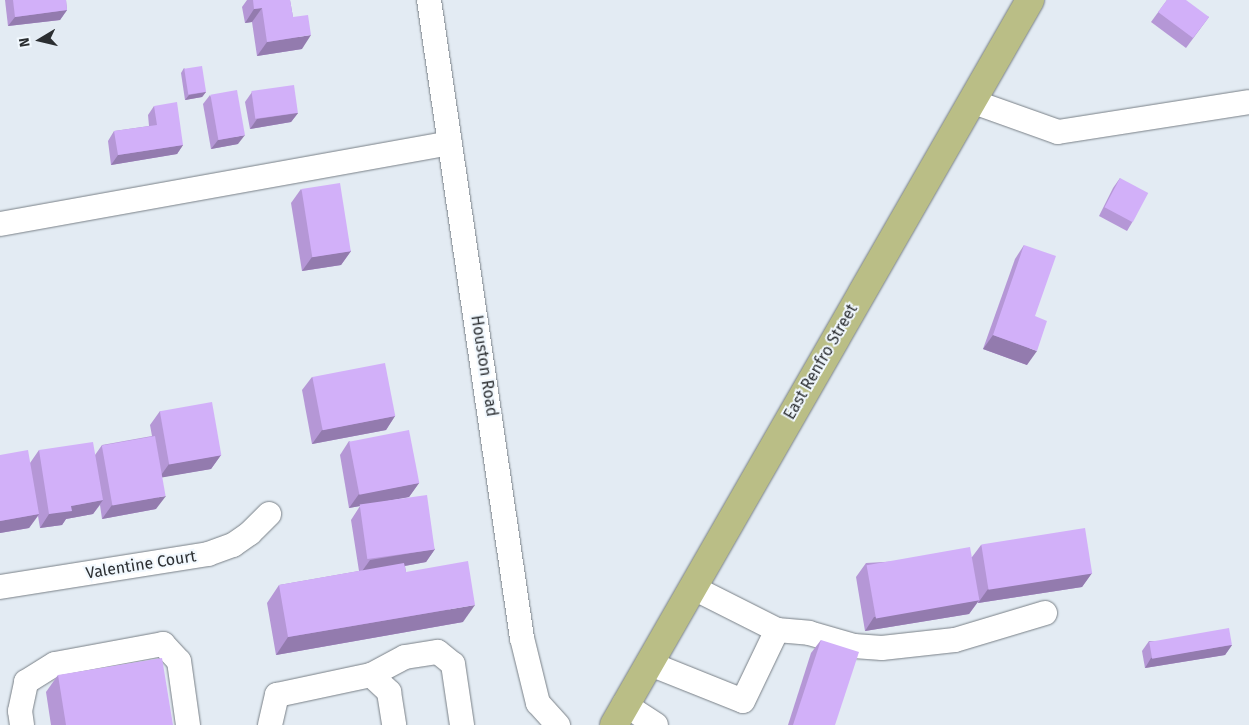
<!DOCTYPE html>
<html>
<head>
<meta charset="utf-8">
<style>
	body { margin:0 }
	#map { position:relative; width:1249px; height:725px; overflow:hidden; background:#e3ebf3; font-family:"Fira Sans",sans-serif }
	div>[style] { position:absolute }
	.roads { filter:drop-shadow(0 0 1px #798087) drop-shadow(0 0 1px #798087) }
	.minor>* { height:24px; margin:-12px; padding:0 12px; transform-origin:12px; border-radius:12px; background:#fff }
	.major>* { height:28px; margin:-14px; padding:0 14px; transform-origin:14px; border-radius:14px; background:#babe86 }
	.wall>* { inset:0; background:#b597d6 }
	.shaded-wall>* { inset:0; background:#937bae }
	.building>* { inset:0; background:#d2b0f9; transform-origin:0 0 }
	span { translate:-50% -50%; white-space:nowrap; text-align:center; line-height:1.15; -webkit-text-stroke:4px #f1f8fe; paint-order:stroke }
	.street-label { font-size:16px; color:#2b2e31 }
	.north { position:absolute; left:15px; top:15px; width:50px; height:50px; -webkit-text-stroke:4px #f1f8fe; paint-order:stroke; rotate:261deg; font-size:14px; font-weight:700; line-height:20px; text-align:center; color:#2b2e31 }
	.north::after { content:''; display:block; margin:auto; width:18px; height:22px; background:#2b2e31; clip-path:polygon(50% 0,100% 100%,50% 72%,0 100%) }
</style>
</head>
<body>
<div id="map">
	<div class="roads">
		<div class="minor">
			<i style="left:429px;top:0;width:645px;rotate:81.71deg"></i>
			<i style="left:522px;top:638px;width:67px;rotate:76.2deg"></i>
			<i style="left:538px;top:703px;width:30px;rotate:48deg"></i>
			<i style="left:971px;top:101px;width:92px;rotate:19.6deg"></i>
			<i style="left:1058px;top:132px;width:193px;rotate:-8.9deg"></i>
			<i style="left:0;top:224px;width:457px;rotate:-10.2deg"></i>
			<i style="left:0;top:587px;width:211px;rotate:-9deg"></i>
			<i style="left:208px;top:554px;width:27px;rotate:-20deg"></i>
			<i style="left:233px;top:545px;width:21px;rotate:-35deg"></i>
			<i style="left:250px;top:533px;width:27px;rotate:-45deg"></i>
			<i style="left:777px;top:630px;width:32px;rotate:5deg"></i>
			<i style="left:809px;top:633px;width:47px;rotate:16.1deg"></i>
			<i style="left:854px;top:646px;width:28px;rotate:4deg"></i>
			<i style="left:882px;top:648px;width:73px;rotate:-6.3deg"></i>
			<i style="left:955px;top:640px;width:94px;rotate:-16.7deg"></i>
			<i style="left:648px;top:663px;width:102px;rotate:21.8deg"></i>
			<i style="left:743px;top:701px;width:79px;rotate:-64.4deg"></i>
			<i style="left:777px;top:630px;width:95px;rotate:-153.2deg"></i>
			<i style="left:371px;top:675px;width:25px;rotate:43deg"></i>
			<i style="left:389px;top:692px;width:33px;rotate:81deg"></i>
			<i style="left:624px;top:704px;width:38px;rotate:33deg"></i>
			<i style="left:22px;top:725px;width:14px;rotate:-98deg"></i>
			<i style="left:20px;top:711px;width:30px;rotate:-78deg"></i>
			<i style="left:26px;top:682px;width:34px;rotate:-32deg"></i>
			<i style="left:55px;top:664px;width:110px;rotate:-10.5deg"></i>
			<i style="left:163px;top:644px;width:23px;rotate:47deg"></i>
			<i style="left:179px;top:661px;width:65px;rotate:82deg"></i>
			<i style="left:270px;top:725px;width:31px;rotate:-77deg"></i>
			<i style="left:277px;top:695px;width:96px;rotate:-12deg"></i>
			<i style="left:371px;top:675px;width:38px;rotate:-28deg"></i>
			<i style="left:405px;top:657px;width:33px;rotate:-9deg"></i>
			<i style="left:438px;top:652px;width:19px;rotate:39deg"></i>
			<i style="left:453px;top:664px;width:62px;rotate:81.6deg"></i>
		</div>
		<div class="major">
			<i style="left:614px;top:725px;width:836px;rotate:-60.15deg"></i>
		</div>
	</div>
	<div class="wall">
		<i style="clip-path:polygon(5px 0,66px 0,67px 10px,60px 20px,8px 26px)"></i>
		<i style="clip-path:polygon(247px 0,290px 0,293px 17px,302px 49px,257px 56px,252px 22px,245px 23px,242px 7px)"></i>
		<i style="clip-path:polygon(1167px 0,1209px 17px,1186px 48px,1151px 22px)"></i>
		<i style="clip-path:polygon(184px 68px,206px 92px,202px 97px,185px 100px,181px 73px)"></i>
		<i style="clip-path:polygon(252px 92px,298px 113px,291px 122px,250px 129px,245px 102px)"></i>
		<i style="clip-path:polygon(210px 95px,238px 144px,211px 149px,203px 104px)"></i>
		<i style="clip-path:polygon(154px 106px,183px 145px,177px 154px,111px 165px,108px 141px,114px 131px,149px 126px,148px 115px)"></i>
		<i style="clip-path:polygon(1120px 178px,1133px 221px,1127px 231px,1099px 216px,1113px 188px)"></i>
		<i style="clip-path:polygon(301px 189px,351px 251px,341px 265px,302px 271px,291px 203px)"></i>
		<i style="clip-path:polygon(1024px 245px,1035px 316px,1027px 365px,983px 349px,1015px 259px)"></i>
		<i style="clip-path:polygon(312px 377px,395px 416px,386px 430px,312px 444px,302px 390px)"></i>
		<i style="clip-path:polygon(160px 411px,221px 455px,211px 469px,162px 477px,156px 509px,102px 519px,100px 505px,93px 514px,66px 519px,62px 525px,40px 528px,38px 516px,29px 528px,0 533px,0 455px,30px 463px,39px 450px,95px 455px,102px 445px,152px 436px,150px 425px)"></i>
		<i style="clip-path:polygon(349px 441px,419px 483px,409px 497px,349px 508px,340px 455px)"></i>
		<i style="clip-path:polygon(360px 506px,435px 549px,426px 562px,405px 566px,406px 572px,463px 622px,276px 655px,267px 603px,279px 585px,359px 571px,351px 520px)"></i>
		<i style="clip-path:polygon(981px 545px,1092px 573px,1082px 587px,978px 603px,978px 602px,969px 614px,865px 631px,856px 577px,866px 563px,972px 557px)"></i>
		<i style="clip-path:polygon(821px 640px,835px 725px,788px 725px,811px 653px)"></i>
		<i style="clip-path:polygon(1149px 641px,1232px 645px,1225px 655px,1145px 668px,1142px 651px)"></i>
		<i style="clip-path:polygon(58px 675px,173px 725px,51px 725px,46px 692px)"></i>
	</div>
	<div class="shaded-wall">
		<i style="clip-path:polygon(262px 8px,252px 22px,245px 23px,254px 9px)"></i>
		<i style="clip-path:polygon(67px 10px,60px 20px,8px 26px,15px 17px)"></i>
		<i style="clip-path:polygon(311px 35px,302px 49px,257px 56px,267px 42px)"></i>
		<i style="clip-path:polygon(206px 92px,202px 97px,185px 100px,189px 95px)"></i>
		<i style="clip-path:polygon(298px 113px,291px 122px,250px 129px,257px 119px)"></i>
		<i style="clip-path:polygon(245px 135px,238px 144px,211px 149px,218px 140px)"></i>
		<i style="clip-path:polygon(183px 145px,177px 154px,111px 165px,118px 155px)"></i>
		<i style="clip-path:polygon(351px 251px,341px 265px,302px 271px,312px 257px)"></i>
		<i style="clip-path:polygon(993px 335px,1037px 351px,1027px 365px,983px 349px)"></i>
		<i style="clip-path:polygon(395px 416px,386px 430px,312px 444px,322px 430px)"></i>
		<i style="clip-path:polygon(221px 455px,211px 469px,159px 478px,169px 464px)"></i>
		<i style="clip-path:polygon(419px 483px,409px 497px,349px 508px,359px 494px)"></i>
		<i style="clip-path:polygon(166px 496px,156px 509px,102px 519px,112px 505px)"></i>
		<i style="clip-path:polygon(103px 500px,93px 514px,66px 519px,62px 525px,40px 528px,49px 514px,71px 506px)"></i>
		<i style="clip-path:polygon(39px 514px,29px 528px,0 533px,0 521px)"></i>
		<i style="clip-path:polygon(435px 549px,426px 562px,360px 574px,370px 560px)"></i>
		<i style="clip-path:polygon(1092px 573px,1082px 587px,978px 603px,988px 589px)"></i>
		<i style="clip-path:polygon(979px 600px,969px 614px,865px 631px,874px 617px)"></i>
		<i style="clip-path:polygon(475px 605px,463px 622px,276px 655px,288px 637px)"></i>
		<i style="clip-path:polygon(1232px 645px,1225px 655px,1145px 668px,1151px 658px)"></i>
	</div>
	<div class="building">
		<i style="clip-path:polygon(13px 0,66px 0,67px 10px,15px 17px)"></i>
		<i style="clip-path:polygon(253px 0,290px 0,293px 17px,308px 15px,311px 35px,267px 42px,262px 8px,254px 9px)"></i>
		<i style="clip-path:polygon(1167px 0,1186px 0,1209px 17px,1193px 38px,1158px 12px)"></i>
		<i style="left:202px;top:66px;width:26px;height:18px;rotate:81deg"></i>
		<i style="left:294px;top:85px;width:28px;height:43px;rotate:82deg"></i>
		<i style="left:237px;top:90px;width:46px;height:27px;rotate:80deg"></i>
		<i style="clip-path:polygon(177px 102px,183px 145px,118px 155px,114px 131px,157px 125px,154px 106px)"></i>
		<i style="left:1120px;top:178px;width:32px;height:33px;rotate:28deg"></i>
		<i style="left:340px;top:183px;width:69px;height:39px;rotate:81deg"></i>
		<i style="clip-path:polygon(1024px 245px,1056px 256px,1035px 316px,1047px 321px,1037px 351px,993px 335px)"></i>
		<i style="left:385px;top:363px;width:54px;height:74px;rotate:79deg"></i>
		<i style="left:212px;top:402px;width:54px;height:53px;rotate:80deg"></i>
		<i style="left:409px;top:430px;width:54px;height:61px;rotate:79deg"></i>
		<i style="left:155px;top:436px;width:61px;height:54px;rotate:80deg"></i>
		<i style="clip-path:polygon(93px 442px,103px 500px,71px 506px,72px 511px,49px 514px,39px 450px)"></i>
		<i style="clip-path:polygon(28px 450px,39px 514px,0 521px,0 455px)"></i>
		<i style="left:427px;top:495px;width:55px;height:68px;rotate:82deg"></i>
		<i style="left:1085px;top:528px;width:46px;height:105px;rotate:81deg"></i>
		<i style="left:970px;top:547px;width:54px;height:105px;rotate:80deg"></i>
		<i style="clip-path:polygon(468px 561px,475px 605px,288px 637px,279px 585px,404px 563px,406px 572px)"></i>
		<i style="left:1229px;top:628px;width:17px;height:81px;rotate:80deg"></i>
		<i style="clip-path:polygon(821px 640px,859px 652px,835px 725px,793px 725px)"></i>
		<i style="clip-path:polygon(162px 658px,173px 725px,66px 725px,58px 675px)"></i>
	</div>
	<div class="street-label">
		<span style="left:821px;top:362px;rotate:-60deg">East Renfro Street</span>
		<span style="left:484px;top:366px;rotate:81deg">Houston Road</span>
		<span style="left:141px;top:565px;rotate:-9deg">Valentine Court</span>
	</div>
	<div class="north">N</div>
</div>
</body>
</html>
